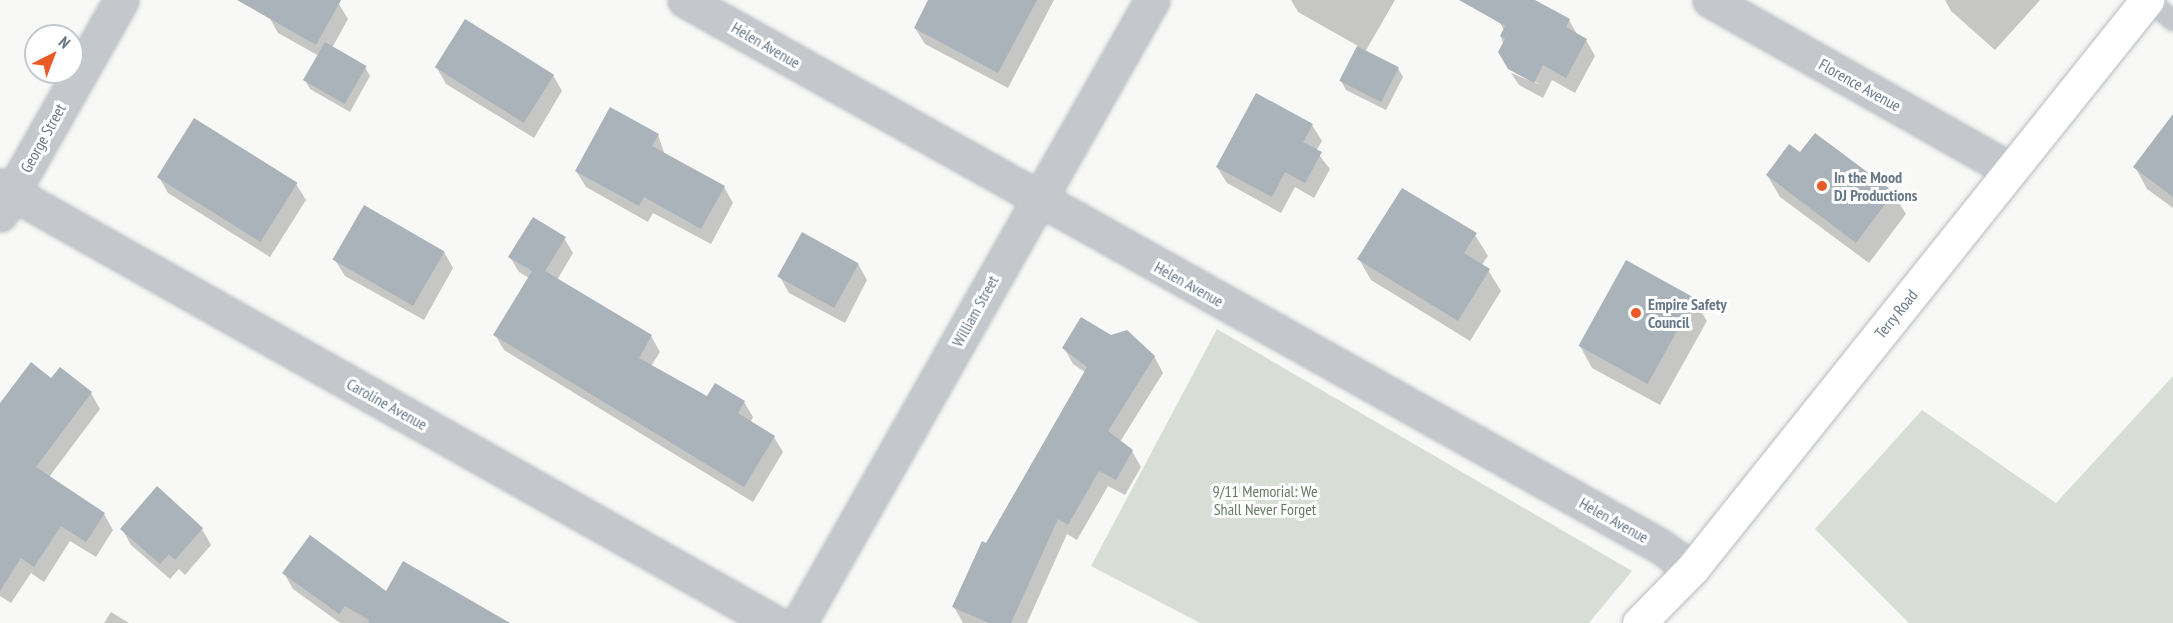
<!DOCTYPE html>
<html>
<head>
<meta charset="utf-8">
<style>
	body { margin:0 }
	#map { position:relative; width:2173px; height:623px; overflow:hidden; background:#f8f9f6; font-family:"PT Sans Narrow",sans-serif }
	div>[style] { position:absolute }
	.green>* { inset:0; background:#d8ded5 }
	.shadow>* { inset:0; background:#0003 }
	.building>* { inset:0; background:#aab3b9; transform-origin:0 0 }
	.roads { filter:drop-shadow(0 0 2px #b7bbc0) drop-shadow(0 0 2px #b7bbc0) }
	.service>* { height:18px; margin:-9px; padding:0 9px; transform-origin:9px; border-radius:9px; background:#c4c8cc }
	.minor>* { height:33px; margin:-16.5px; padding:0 16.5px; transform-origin:16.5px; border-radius:16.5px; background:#c4c8cc }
	.primary>* { height:33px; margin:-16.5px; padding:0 16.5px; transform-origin:16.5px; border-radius:16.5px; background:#fff }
	.dots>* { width:16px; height:16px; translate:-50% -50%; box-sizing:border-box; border:3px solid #fff; border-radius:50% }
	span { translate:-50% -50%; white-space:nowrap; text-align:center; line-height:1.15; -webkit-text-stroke:6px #fff; paint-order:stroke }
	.street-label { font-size:16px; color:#677888 }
	.poi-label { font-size:16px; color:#677888; font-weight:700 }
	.left { translate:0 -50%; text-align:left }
	.park-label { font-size:16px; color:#667a62 }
	.north { position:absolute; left:24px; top:24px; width:60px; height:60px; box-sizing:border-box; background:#fff; border:2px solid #c2c9cf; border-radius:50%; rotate:42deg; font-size:16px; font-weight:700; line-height:24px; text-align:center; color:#677888 }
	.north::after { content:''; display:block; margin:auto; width:21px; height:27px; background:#e95a26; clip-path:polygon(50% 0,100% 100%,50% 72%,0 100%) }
</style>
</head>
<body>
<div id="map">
	<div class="green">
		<i style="clip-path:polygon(1217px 329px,1632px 571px,1589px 623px,1200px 623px,1091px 566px)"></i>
		<i style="clip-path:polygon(2173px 376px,2173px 623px,1909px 623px,1815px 529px,1922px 410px,2056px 503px)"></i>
	</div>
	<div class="shadow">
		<i style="clip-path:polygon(278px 0,341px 0,339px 4px,348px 19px,332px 48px,365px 67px,370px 76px,350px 112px,310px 89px,305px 80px,319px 56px,278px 33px,269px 17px)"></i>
		<i style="clip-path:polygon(930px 0,1054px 0,1008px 88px,925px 44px,915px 28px)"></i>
		<i style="clip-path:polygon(1291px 0,1395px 0,1365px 52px,1398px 68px,1403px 77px,1386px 110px,1346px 90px,1341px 81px,1358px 46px,1298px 12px)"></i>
		<i style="clip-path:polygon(1510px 0,1532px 0,1569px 20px,1578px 36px,1586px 40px,1595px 56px,1575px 93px,1552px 80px,1543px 98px,1519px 85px,1511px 73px,1541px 85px,1509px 68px,1501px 36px,1504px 30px,1499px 21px)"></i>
		<i style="clip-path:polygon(1945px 0,2040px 0,1995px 50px,1951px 11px)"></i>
		<i style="clip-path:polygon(437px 68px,553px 75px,562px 91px,534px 138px,446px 84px)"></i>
		<i style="clip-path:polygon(2173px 116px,2173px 208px,2147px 189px,2135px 167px)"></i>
		<i style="clip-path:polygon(1312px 125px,1322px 141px,1316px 151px,1330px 169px,1314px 198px,1295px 187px,1281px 213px,1227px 183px,1217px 167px)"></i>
		<i style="clip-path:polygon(658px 135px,665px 155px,724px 187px,733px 203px,711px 244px,653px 213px,648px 222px,586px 187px,576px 171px)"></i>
		<i style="clip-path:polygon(1815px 135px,1893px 193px,1906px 214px,1869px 263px,1780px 197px,1767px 175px,1801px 155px)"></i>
		<i style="clip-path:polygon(159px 177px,296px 184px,306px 200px,270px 257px,168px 193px)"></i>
		<i style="clip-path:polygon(1475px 235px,1488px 256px,1481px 266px,1488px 270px,1501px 291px,1470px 341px,1371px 280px,1359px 259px)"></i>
		<i style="clip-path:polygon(564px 238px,573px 253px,557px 280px,651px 336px,660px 352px,651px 366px,707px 398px,744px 402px,753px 417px,750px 423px,774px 437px,783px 452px,753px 502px,504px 350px,495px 335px,529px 278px,519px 272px,510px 257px)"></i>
		<i style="clip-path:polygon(444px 252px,453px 268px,424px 320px,345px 276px,335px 260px)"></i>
		<i style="clip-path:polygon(858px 264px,867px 280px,845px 323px,789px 293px,780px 277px)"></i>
		<i style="clip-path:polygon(1694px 300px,1707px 321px,1660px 405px,1592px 368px,1580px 346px)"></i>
		<i style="clip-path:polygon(1111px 336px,1154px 356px,1163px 373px,1120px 442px,1132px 451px,1141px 467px,1125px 495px,1108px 486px,1077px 540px,1067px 534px,1027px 623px,963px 623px,954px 607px,1086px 373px,1073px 364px,1064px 348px)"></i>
		<i style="clip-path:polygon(51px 380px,91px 393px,100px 409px,49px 477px,104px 514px,113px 530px,96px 557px,70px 541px,44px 582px,31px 573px,11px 603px,0 596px,0 406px)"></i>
		<i style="clip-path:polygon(122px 529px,202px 529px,211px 545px,185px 575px,179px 569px,170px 579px,131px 545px)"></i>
		<i style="clip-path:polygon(284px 573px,387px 593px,498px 623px,340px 623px,293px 589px)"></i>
		<i style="clip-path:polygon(111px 612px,129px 623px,104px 623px)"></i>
	</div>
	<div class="building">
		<i style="clip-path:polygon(237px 0,341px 0,316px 45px)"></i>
		<i style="clip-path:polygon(928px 0,1037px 0,998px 73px,914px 28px)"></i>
		<i style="clip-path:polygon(1459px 0,1535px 0,1570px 19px,1566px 27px,1587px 39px,1566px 78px,1543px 65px,1534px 83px,1508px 69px,1498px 52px,1505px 39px,1500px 36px,1505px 26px)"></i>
		<i style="left:465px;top:19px;width:105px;height:57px;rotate:32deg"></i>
		<i style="left:325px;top:42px;width:48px;height:44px;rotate:30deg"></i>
		<i style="left:1357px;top:46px;width:47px;height:39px;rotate:27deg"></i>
		<i style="clip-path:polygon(1256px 93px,1313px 124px,1303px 142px,1322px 152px,1305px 183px,1285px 172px,1272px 197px,1216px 167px)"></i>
		<i style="clip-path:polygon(610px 107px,659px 134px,652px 146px,725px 186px,701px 229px,644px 197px,639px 206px,575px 171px)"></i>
		<i style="clip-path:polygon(2173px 114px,2173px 197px,2133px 167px)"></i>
		<i style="left:194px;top:118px;width:122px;height:70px;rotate:32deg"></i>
		<i style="clip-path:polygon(1815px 133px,1894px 192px,1856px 243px,1766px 175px,1789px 144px,1800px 152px)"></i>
		<i style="clip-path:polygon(1402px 188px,1477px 233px,1464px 253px,1490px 269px,1458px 321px,1357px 259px)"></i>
		<i style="left:364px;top:205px;width:93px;height:63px;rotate:30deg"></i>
		<i style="clip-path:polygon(533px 217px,566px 237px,545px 271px,652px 335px,639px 358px,707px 396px,715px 383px,745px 401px,738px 413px,775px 436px,744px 487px,493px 335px,532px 271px,508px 257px)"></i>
		<i style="left:802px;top:232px;width:65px;height:51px;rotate:29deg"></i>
		<i style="left:1626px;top:260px;width:79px;height:98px;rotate:29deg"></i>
		<i style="clip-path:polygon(1081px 317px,1111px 335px,1127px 330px,1155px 356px,1108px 431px,1133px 450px,1116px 480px,1099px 471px,1068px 525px,1058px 519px,1011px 623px,989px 623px,952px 607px,982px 541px,986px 543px,1087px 367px,1062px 348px)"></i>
		<i style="clip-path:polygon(31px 362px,51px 378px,60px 367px,92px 392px,36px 467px,105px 513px,86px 542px,61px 526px,34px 567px,21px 558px,0 591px,0 403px)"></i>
		<i style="clip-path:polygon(157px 486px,203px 528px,175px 560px,169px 554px,160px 564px,120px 529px)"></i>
		<i style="clip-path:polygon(310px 535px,386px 591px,403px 561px,510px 623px,368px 623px,369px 620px,345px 606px,339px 614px,282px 573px)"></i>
	</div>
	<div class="roads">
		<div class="service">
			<i style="left:2149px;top:0;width:32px;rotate:41deg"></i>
		</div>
		<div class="minor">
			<i style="left:685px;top:0;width:1117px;rotate:29.25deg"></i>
			<i style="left:1660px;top:546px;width:39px;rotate:36deg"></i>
			<i style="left:1710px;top:0;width:346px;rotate:29.5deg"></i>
			<i style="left:0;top:186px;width:890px;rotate:29.42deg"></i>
			<i style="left:0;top:214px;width:246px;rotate:-60.5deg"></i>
			<i style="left:799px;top:623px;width:716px;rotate:-60.46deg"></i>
		</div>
		<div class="primary">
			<i style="left:1639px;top:623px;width:76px;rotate:-45.5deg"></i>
			<i style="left:1692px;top:569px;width:729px;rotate:-51.35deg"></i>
		</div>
	</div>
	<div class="dots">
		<i style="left:1822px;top:186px;background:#e95a26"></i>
		<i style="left:1636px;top:313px;background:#e95a26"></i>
	</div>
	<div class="street-label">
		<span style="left:766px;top:45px;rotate:30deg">Helen Avenue</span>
		<span style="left:1860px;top:85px;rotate:29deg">Florence Avenue</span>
		<span style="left:43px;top:138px;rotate:-61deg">George Street</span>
		<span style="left:1189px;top:284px;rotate:29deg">Helen Avenue</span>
		<span style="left:975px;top:311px;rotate:-61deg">William Street</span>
		<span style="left:1896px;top:314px;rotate:-51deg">Terry Road</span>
		<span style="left:387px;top:404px;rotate:29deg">Caroline Avenue</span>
		<span style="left:1614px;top:520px;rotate:29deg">Helen Avenue</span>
	</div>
	<div class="poi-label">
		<span class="left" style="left:1834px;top:186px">In the Mood<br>DJ Productions</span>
		<span class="left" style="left:1648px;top:313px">Empire Safety<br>Council</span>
	</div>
	<div class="park-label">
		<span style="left:1265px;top:500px">9/11 Memorial: We<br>Shall Never Forget</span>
	</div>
	<div class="north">N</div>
</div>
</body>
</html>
